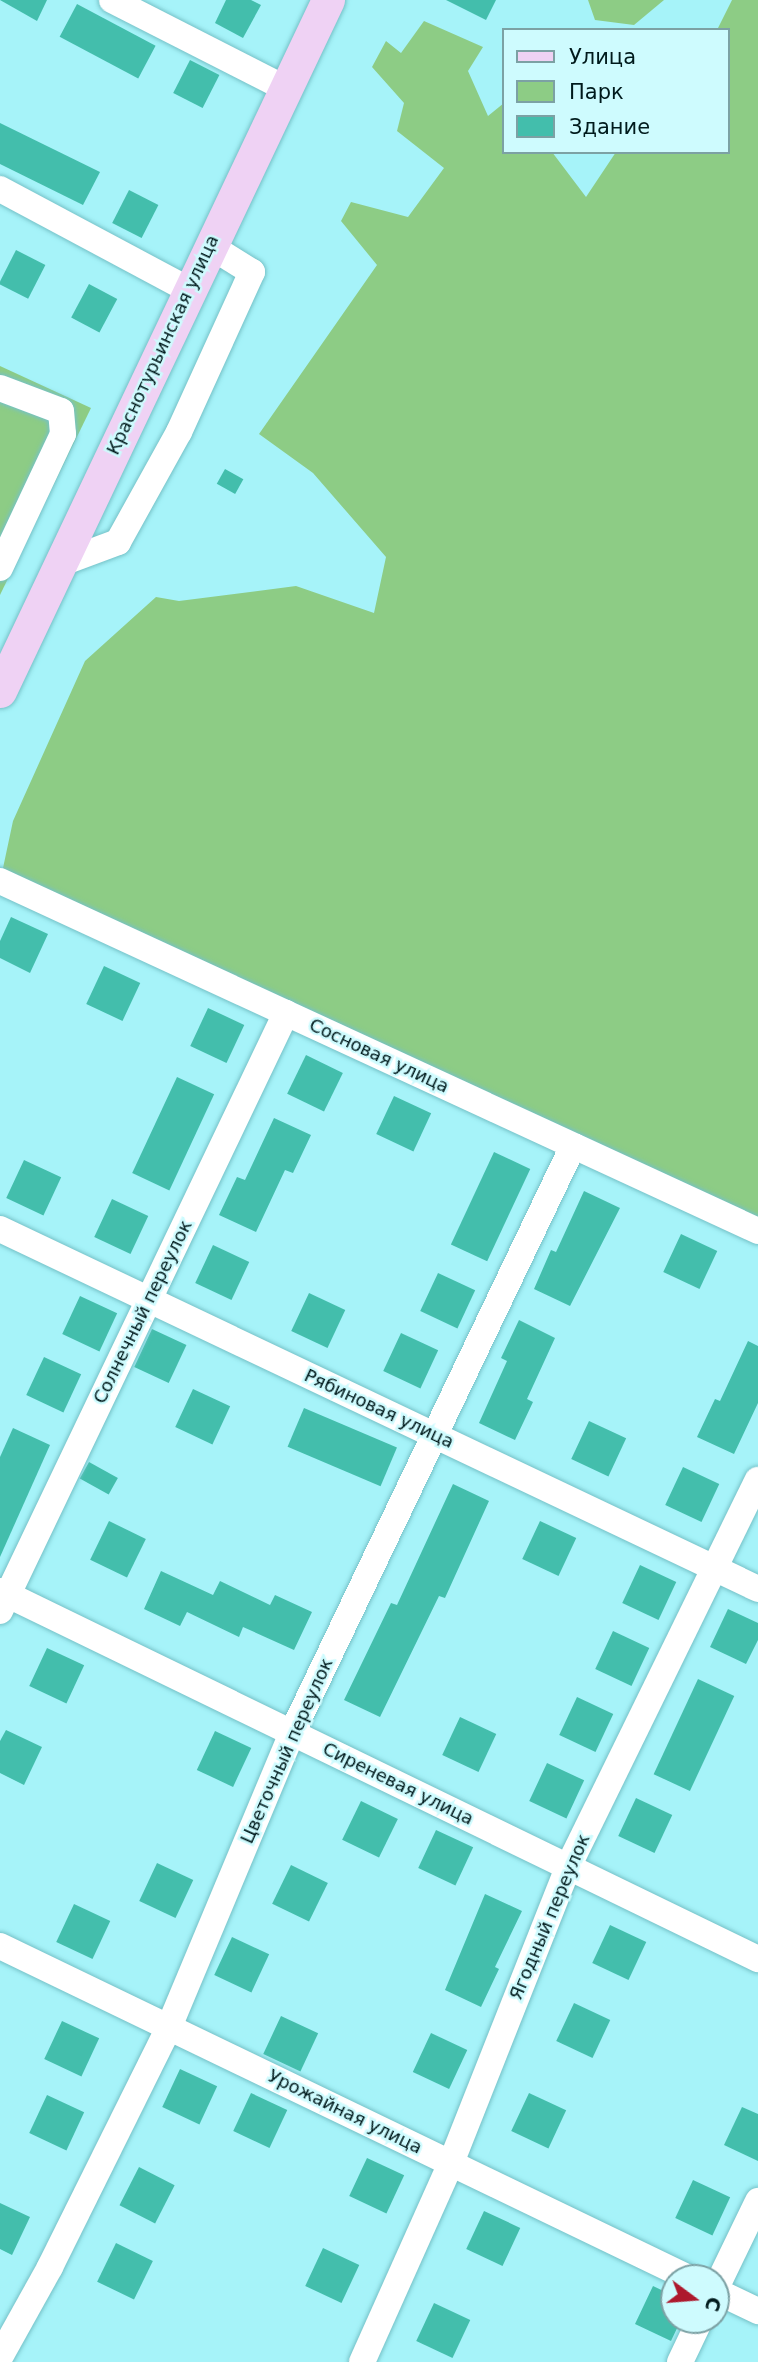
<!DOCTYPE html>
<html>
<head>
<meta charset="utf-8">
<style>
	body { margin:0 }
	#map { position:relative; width:758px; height:2362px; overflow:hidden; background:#a6f3f9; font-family:"DejaVu Sans",sans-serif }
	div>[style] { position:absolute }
	.green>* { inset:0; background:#8dcc85 }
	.building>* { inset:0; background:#43beac; transform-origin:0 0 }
	.roads { filter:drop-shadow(0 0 2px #75c1c7) drop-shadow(0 0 2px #75c1c7) }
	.minor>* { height:26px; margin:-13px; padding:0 13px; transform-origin:13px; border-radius:13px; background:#fff }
	.major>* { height:33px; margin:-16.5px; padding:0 16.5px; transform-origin:16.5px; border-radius:16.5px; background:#efd2f4 }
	span { translate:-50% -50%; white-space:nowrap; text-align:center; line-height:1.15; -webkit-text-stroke:5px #cefbfe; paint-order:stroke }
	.street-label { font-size:18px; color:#001a1c }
	.legend { position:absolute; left:502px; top:28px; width:228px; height:126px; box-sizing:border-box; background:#cefbfe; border:2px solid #7ca1a4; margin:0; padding:9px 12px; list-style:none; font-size:21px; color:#001a1c }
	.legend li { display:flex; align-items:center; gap:14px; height:35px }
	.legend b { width:35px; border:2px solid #7ca1a4 }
	.north { position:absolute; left:660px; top:2264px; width:70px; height:70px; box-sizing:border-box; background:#cefbfe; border:2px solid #7ca1a4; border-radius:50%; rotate:106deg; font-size:19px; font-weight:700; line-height:28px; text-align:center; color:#001a1c }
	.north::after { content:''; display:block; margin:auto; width:24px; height:32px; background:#ad192d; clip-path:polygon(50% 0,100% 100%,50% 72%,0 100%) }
</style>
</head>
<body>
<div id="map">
	<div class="green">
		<i style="clip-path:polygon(588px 0,664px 0,634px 25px,595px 20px)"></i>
		<i style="clip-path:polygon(732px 0,758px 0,758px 1223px,21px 879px,3px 868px,13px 821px,85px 661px,156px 597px,179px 601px,296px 586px,374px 613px,386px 557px,313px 473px,259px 434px,377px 265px,341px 221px,351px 202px,408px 217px,444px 168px,397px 131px,404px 103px,372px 67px,386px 41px,401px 53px,424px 21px,483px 47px,468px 71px,488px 116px,504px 103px,504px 152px,552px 152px,586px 197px,616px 152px,728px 152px,728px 30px,717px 30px)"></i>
		<i style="clip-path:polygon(0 366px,91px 408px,0 595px)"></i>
	</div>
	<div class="building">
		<i style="clip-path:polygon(0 0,47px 0,37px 21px)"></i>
		<i style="clip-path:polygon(226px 0,251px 0,261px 5px,243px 38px,215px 23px)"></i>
		<i style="clip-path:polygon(446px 0,496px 0,486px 20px)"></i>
		<i style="left:77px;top:4px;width:89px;height:37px;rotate:28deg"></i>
		<i style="left:190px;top:60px;width:33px;height:37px;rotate:27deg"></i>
		<i style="clip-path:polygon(0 123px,100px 172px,83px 205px,0 164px)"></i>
		<i style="left:129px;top:190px;width:33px;height:37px;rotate:27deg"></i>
		<i style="left:16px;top:250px;width:33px;height:38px;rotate:27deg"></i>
		<i style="left:89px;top:284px;width:32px;height:38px;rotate:28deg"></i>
		<i style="left:225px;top:469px;width:21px;height:17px;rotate:29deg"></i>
		<i style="clip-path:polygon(11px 917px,48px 934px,30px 973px,0 958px,0 941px)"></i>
		<i style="left:104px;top:966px;width:40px;height:42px;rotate:25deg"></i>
		<i style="left:208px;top:1008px;width:40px;height:42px;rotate:25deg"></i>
		<i style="left:306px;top:1055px;width:41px;height:43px;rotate:26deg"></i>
		<i style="left:177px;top:1077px;width:41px;height:106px;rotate:25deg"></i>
		<i style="left:394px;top:1096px;width:41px;height:42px;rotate:25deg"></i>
		<i style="clip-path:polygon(274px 1118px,311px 1135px,293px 1173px,285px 1170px,256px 1232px,219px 1215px,237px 1177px,245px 1180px)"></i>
		<i style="left:494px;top:1152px;width:40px;height:102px;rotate:25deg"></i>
		<i style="left:24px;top:1160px;width:41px;height:42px;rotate:25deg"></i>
		<i style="clip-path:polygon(584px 1191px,620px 1208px,570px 1306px,534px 1289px,551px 1250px,556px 1252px)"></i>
		<i style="left:112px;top:1199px;width:40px;height:42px;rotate:25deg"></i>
		<i style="left:681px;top:1234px;width:40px;height:42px;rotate:25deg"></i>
		<i style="left:213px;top:1245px;width:40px;height:42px;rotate:25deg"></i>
		<i style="left:438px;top:1273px;width:41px;height:42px;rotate:25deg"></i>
		<i style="left:309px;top:1293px;width:40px;height:42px;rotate:25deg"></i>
		<i style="left:80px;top:1296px;width:41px;height:42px;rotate:25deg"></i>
		<i style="clip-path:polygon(519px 1320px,555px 1338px,527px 1399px,533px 1402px,515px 1440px,479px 1423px,507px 1361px,501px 1358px)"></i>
		<i style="left:152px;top:1329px;width:38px;height:42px;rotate:25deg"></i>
		<i style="left:401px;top:1333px;width:41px;height:42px;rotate:25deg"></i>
		<i style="clip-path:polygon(748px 1341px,758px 1346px,758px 1403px,734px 1454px,697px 1437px,715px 1399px,720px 1401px)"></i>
		<i style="left:44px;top:1357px;width:41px;height:42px;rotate:25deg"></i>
		<i style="left:193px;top:1389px;width:41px;height:42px;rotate:25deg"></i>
		<i style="left:304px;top:1408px;width:101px;height:42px;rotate:23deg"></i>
		<i style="left:589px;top:1421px;width:41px;height:42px;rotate:25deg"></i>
		<i style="clip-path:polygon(13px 1428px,50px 1445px,0 1557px,0 1457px)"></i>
		<i style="left:89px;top:1462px;width:33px;height:19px;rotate:29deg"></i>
		<i style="left:683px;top:1467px;width:40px;height:42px;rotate:25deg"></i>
		<i style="clip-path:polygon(453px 1484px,489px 1501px,445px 1598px,439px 1596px,380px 1717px,344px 1700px,391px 1603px,397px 1605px)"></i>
		<i style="left:109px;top:1521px;width:41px;height:43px;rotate:26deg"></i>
		<i style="left:540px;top:1521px;width:40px;height:42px;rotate:25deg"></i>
		<i style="left:640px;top:1565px;width:40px;height:42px;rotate:25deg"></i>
		<i style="clip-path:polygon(161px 1571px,213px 1595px,220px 1581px,270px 1605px,275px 1595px,312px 1612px,294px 1650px,243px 1627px,239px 1637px,187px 1612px,180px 1626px,144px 1609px)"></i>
		<i style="clip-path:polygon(728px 1609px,758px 1623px,758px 1640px,746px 1664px,710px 1647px)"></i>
		<i style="left:613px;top:1631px;width:40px;height:42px;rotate:25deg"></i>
		<i style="left:47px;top:1648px;width:41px;height:42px;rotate:25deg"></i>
		<i style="left:698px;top:1679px;width:40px;height:105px;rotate:25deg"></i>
		<i style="left:577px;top:1697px;width:40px;height:42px;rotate:25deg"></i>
		<i style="left:460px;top:1717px;width:40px;height:42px;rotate:25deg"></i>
		<i style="clip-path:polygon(6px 1730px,42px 1747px,24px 1785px,0 1773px,0 1741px)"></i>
		<i style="left:215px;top:1731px;width:40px;height:43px;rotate:25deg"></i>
		<i style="left:547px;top:1763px;width:41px;height:42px;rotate:25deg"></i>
		<i style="left:636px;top:1798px;width:40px;height:42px;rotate:25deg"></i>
		<i style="left:361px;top:1801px;width:41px;height:43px;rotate:26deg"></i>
		<i style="left:436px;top:1830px;width:41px;height:42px;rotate:25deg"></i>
		<i style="left:157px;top:1863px;width:40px;height:42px;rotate:25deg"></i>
		<i style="left:291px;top:1865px;width:41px;height:43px;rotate:26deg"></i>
		<i style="clip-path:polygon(485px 1894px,522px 1911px,495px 1967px,499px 1969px,481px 2007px,445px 1990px)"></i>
		<i style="left:74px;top:1904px;width:40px;height:42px;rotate:25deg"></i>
		<i style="left:610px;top:1925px;width:40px;height:42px;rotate:25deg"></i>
		<i style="left:232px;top:1937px;width:41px;height:42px;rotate:25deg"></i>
		<i style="left:574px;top:2003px;width:40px;height:42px;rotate:25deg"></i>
		<i style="left:281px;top:2016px;width:41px;height:42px;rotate:25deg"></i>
		<i style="left:62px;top:2021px;width:41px;height:42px;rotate:25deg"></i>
		<i style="left:431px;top:2033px;width:40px;height:43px;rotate:25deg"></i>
		<i style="left:180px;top:2069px;width:41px;height:42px;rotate:25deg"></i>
		<i style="left:251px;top:2093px;width:40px;height:42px;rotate:25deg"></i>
		<i style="left:529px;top:2093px;width:41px;height:42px;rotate:25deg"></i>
		<i style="left:47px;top:2095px;width:41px;height:42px;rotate:25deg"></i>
		<i style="clip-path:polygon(742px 2107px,758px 2114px,758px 2161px,724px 2145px)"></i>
		<i style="left:367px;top:2158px;width:41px;height:42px;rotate:25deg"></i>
		<i style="left:139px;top:2167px;width:40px;height:43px;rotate:27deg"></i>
		<i style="left:693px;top:2180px;width:41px;height:42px;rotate:25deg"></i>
		<i style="clip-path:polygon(0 2203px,30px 2217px,12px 2255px,0 2249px)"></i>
		<i style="left:484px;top:2211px;width:40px;height:42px;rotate:25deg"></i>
		<i style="left:116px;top:2243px;width:41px;height:43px;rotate:26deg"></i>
		<i style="left:323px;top:2248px;width:40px;height:42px;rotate:25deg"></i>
		<i style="clip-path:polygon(653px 2286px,674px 2296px,674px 2320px,681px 2320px,671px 2341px,635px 2324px)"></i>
		<i style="left:434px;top:2303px;width:40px;height:42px;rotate:25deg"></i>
	</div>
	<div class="roads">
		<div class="minor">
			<i style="left:112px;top:0;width:194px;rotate:27deg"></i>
			<i style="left:0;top:189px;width:214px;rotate:28.1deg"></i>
			<i style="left:0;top:388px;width:65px;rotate:20.7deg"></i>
			<i style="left:61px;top:411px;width:23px;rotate:85deg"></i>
			<i style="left:63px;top:434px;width:148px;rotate:115.2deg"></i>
			<i style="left:59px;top:564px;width:63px;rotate:-20.4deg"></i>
			<i style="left:118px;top:542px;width:126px;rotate:-61deg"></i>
			<i style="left:179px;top:432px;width:176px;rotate:-65.5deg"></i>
			<i style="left:252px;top:272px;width:49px;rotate:-148.2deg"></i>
			<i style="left:0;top:881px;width:835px;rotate:24.78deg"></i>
			<i style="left:0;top:1229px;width:839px;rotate:25.4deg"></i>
			<i style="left:0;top:1591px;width:843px;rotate:25.9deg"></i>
			<i style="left:0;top:1611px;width:663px;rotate:-64.44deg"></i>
			<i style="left:0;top:1946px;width:765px;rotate:25.73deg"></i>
			<i style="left:716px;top:2288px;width:97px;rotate:-64.2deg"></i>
			<i style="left:716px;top:2291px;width:47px;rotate:25.5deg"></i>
			<i style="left:0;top:2357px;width:103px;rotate:-60.9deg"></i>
			<i style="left:50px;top:2267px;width:268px;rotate:-63.6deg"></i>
			<i style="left:169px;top:2027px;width:319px;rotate:-67.3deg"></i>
			<i style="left:292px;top:1733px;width:651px;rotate:-64.42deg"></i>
			<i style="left:362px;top:2362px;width:218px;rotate:-65.9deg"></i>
			<i style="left:451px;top:2163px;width:318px;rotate:-68.4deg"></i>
			<i style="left:568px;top:1867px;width:431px;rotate:-63.9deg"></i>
			<i style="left:680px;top:2362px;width:47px;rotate:-64.5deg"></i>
		</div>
		<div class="major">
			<i style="left:0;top:691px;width:765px;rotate:-64.61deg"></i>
		</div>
	</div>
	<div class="street-label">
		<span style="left:163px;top:345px;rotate:-65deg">Краснотурьинская улица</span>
		<span style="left:379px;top:1056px;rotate:25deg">Сосновая улица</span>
		<span style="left:143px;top:1312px;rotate:-64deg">Солнечный переулок</span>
		<span style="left:379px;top:1409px;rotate:25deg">Рябиновая улица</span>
		<span style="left:287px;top:1751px;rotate:-66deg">Цветочный переулок</span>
		<span style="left:398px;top:1784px;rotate:26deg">Сиреневая улица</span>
		<span style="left:550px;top:1917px;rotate:-67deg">Ягодный переулок</span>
		<span style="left:345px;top:2112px;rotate:26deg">Урожайная улица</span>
	</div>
	<ul class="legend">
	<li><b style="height:9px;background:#efd2f4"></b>Улица</li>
	<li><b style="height:19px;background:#8dcc85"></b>Парк</li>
	<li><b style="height:19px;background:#43beac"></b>Здание</li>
	</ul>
	<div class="north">С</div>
</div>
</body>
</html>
